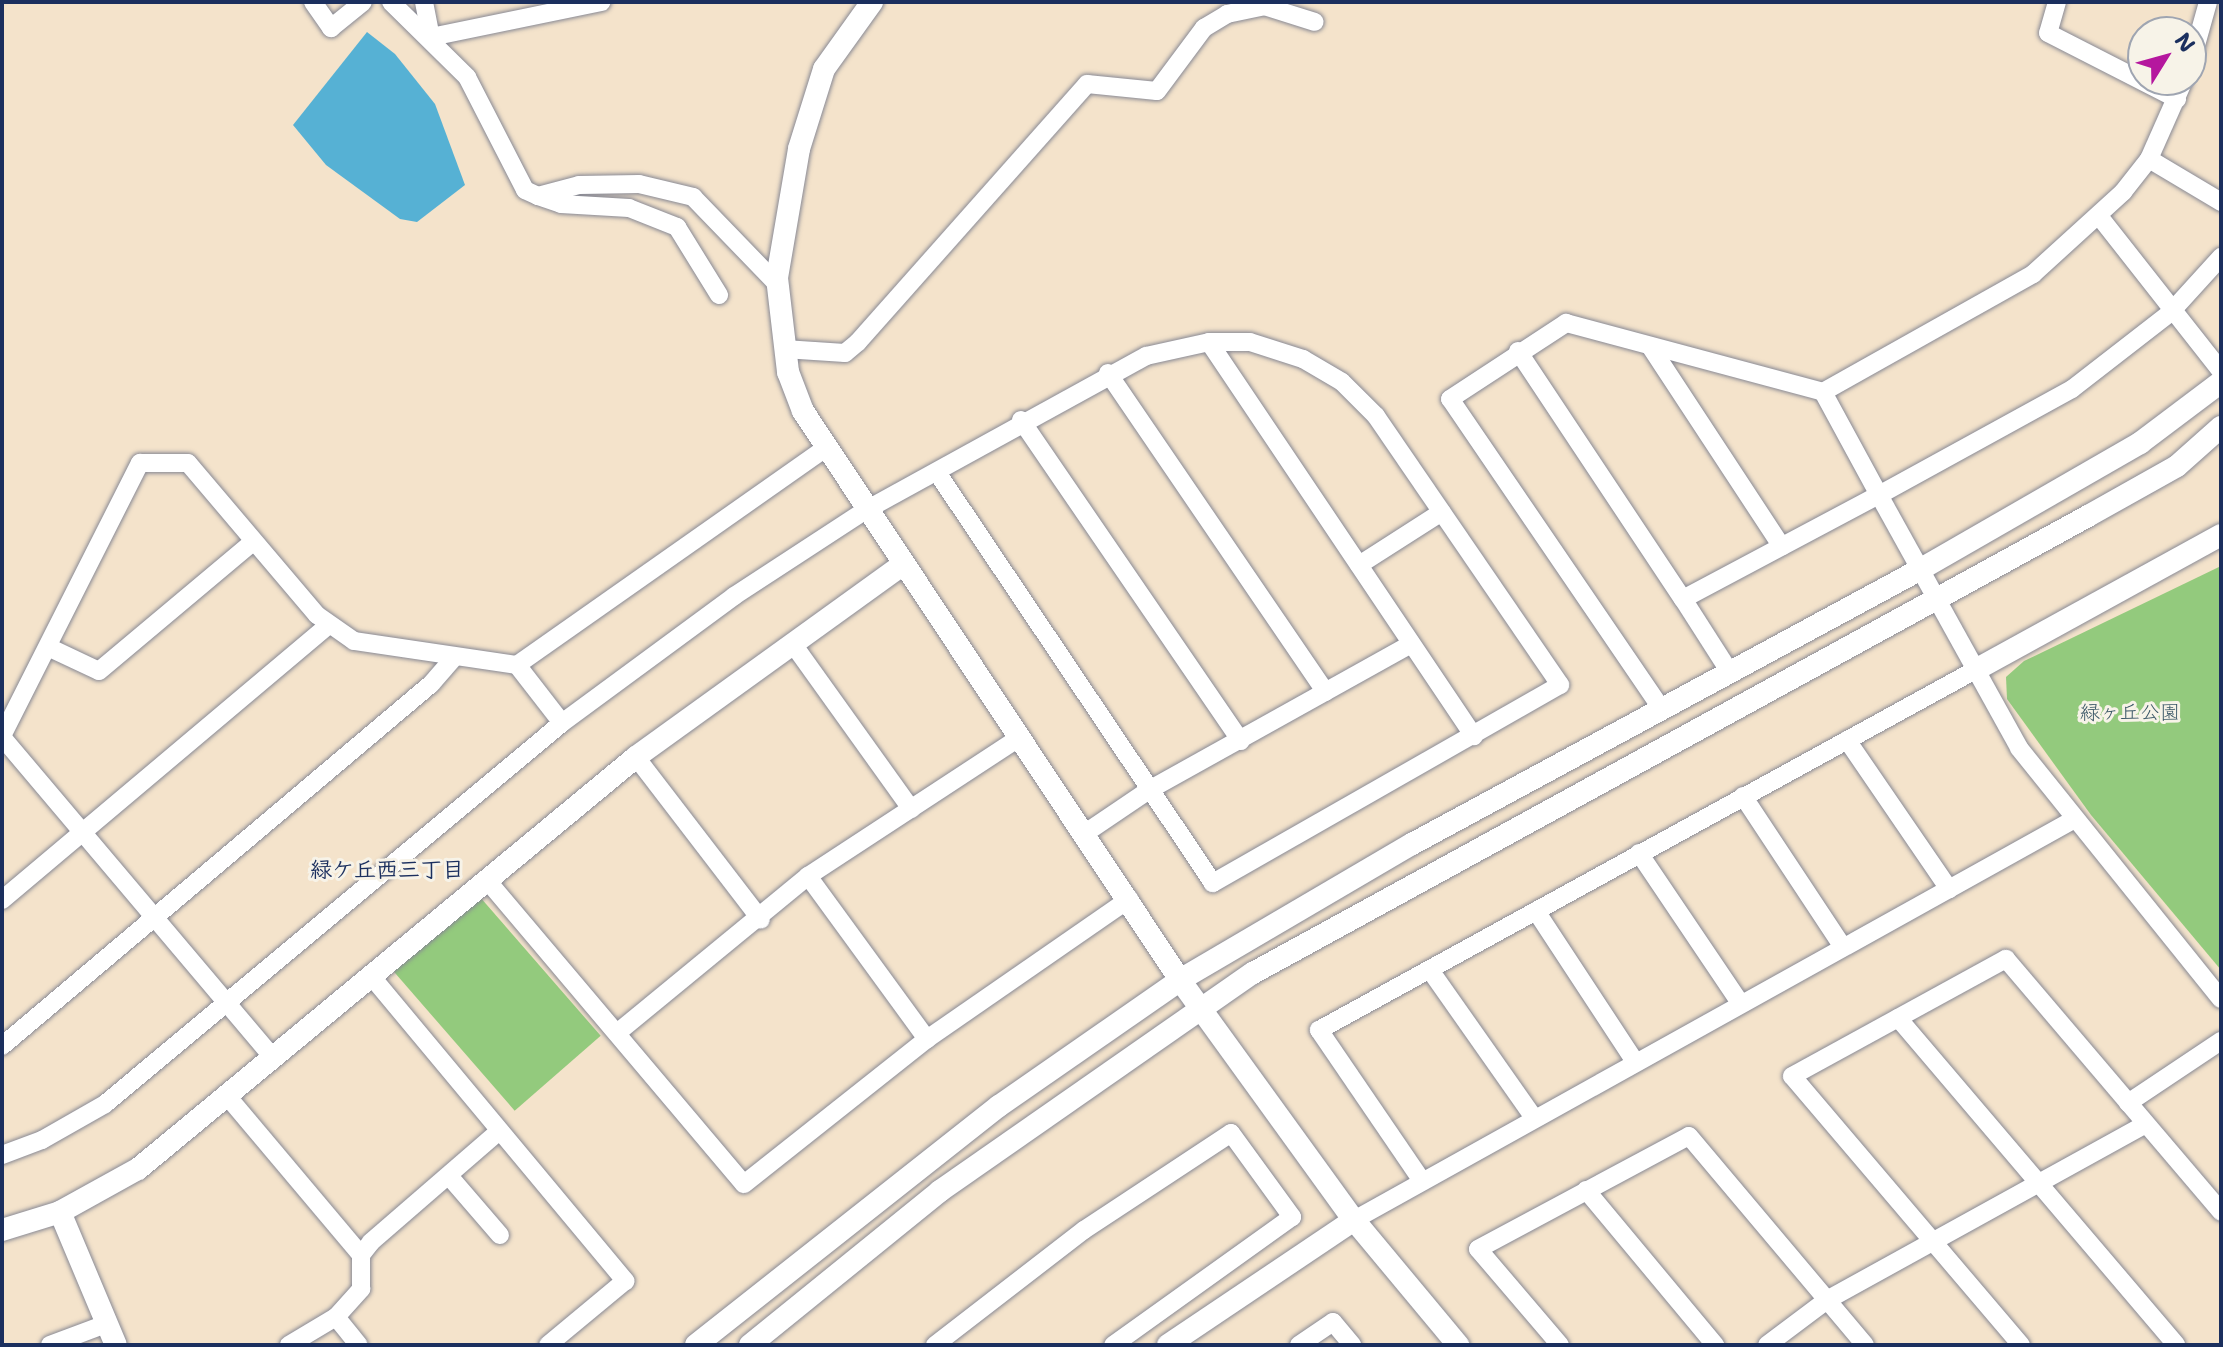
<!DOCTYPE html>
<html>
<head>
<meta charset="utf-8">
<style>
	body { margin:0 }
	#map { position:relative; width:2223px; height:1347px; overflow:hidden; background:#f4e3cb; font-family:"Shantell Sans","Klee One",sans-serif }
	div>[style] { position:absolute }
	.green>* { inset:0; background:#93ca7d; transform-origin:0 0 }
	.water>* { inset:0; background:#56b1d4 }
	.roads { filter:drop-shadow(0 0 2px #888994) drop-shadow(0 0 2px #888994) }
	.minor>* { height:18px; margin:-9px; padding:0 9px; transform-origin:9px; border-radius:9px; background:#fff }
	.tertiary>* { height:22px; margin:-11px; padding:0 11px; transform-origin:11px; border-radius:11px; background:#fff }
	span { translate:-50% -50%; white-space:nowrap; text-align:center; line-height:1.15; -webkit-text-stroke:6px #f7f3e8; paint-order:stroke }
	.park-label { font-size:20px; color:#395666 }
	.neighbourhood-label { font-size:22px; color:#1b2f5e; font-weight:700 }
	.frame { position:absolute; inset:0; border:4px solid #1b2f5e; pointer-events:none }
	.north { position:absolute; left:2127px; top:16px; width:80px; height:80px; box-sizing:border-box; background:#f7f3e8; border:2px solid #9fa5b1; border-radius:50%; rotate:53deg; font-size:22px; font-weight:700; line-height:32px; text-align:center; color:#1b2f5e }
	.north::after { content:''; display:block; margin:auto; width:28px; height:36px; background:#b5179e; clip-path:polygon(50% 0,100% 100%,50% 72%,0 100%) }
</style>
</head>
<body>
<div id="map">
	<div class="green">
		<i style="clip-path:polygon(2221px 566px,2221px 970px,2091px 815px,2007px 699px,2006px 677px,2024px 661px)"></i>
		<i style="left:480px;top:897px;width:184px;height:114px;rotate:49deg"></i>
	</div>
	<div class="water">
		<i style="clip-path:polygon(367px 32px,395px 54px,435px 104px,465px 185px,417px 222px,400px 219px,326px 165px,293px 125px)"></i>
	</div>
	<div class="roads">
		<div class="minor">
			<i style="left:313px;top:2px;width:32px;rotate:55deg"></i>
			<i style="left:331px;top:28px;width:41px;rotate:-39.1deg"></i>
			<i style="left:391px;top:2px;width:107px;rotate:44.6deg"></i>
			<i style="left:467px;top:77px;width:127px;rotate:62.8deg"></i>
			<i style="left:525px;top:190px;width:14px;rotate:25deg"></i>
			<i style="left:538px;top:196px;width:42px;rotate:-15deg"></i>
			<i style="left:579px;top:185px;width:60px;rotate:-1deg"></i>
			<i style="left:639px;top:184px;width:56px;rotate:13.5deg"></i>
			<i style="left:693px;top:197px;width:121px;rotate:46deg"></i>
			<i style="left:424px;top:2px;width:36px;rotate:79deg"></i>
			<i style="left:431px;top:37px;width:174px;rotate:-11.6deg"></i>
			<i style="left:2057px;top:2px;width:32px;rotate:106deg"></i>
			<i style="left:2048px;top:33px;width:145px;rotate:27.1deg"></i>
			<i style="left:2191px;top:63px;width:63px;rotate:-74.4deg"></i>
			<i style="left:2149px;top:159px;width:84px;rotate:30.8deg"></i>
			<i style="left:538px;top:196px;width:24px;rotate:19deg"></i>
			<i style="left:561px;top:204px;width:68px;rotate:3.4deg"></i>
			<i style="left:629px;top:208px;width:52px;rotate:21.6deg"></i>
			<i style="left:677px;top:227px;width:80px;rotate:58.3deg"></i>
			<i style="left:2099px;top:216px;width:197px;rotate:51.8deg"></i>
			<i style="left:1209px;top:342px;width:475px;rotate:56.1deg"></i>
			<i style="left:1650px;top:346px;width:240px;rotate:56.7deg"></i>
			<i style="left:784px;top:349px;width:61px;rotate:3.8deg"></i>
			<i style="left:845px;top:353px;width:17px;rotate:-40deg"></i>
			<i style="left:858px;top:342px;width:345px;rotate:-48.4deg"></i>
			<i style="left:1087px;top:84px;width:70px;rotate:5.7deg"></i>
			<i style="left:1157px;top:91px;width:79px;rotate:-53.3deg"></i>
			<i style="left:1204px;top:28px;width:27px;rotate:-31deg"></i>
			<i style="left:1227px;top:14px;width:38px;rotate:-12deg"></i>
			<i style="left:1264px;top:6px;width:53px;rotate:17.4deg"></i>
			<i style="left:1518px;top:351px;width:298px;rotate:56.4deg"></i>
			<i style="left:1683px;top:599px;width:222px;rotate:-28deg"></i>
			<i style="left:1879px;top:495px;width:289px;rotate:61deg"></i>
			<i style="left:2019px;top:748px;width:322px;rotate:51.2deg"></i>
			<i style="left:1108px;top:373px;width:386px;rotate:55.7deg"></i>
			<i style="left:1823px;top:392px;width:241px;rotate:-29.3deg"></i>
			<i style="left:2033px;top:274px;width:122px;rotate:-42.3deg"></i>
			<i style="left:2123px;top:192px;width:42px;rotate:-51.8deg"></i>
			<i style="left:2149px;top:159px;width:86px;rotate:-66.1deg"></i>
			<i style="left:1021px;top:420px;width:389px;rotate:55.6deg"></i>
			<i style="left:1359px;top:565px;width:98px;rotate:-32.6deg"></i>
			<i style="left:1683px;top:599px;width:85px;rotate:57.4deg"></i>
			<i style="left:793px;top:644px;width:203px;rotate:54.4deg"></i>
			<i style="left:48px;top:647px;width:56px;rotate:25.2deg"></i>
			<i style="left:99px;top:671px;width:201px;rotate:-40deg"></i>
			<i style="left:517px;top:665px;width:375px;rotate:-35.1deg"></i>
			<i style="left:1661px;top:708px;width:374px;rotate:-124.3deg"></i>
			<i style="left:1450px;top:399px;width:139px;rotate:-33.2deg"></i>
			<i style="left:1566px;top:323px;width:266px;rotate:15deg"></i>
			<i style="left:1823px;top:392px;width:117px;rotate:61.5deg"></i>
			<i style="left:1879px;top:495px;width:220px;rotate:-28.8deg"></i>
			<i style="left:2072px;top:389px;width:124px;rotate:-37.8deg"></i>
			<i style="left:2170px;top:313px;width:76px;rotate:-47.7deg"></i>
			<i style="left:2px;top:736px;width:306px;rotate:-63.2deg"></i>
			<i style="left:140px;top:463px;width:48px"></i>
			<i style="left:188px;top:463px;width:199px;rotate:49.7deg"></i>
			<i style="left:317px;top:615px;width:45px;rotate:35.1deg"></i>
			<i style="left:354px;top:641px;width:165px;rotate:8.4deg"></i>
			<i style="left:517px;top:665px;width:73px;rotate:52.2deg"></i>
			<i style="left:2px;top:737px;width:420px;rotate:49.8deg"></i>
			<i style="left:1847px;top:740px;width:181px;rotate:55.6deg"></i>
			<i style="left:636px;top:757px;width:205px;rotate:52.5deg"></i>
			<i style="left:1743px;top:796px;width:181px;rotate:56.5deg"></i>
			<i style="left:1084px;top:834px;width:78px;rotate:-34.1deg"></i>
			<i style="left:1149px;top:790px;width:300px;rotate:-29.1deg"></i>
			<i style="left:1639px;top:853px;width:182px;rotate:56deg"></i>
			<i style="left:808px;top:876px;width:202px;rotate:53.9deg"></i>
			<i style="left:486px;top:879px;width:399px;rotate:49.8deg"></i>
			<i style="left:744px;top:1184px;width:233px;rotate:-38.4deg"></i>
			<i style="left:927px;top:1039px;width:246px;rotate:-34.7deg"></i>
			<i style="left:2px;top:900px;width:426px;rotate:-40.1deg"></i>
			<i style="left:1536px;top:911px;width:181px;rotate:56.7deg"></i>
			<i style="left:1430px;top:970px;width:181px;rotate:54.9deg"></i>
			<i style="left:372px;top:977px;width:396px;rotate:50.2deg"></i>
			<i style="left:625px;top:1281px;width:100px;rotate:140.3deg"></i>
			<i style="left:1898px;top:1018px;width:429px;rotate:49.6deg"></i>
			<i style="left:617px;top:1033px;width:247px;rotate:-39.4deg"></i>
			<i style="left:808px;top:876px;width:252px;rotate:-33.2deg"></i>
			<i style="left:2px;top:1046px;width:561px;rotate:-40.16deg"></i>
			<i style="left:431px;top:684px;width:35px;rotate:-49deg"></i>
			<i style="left:228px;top:1097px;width:207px;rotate:49.9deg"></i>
			<i style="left:2128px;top:1103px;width:112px;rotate:-33.7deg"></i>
			<i style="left:2px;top:1155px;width:43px;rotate:-20.6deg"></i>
			<i style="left:42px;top:1140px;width:73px;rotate:-29.7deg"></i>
			<i style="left:105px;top:1104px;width:595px;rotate:-39.82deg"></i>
			<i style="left:562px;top:723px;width:214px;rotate:-36.4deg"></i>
			<i style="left:734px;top:596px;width:158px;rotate:-33.1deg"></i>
			<i style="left:866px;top:510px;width:320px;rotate:-28.8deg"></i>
			<i style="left:1146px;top:356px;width:65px;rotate:-12.5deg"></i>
			<i style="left:1209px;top:342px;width:41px"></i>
			<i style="left:1250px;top:342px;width:56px;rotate:17.8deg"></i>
			<i style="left:1303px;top:359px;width:45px;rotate:30.5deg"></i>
			<i style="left:1342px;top:382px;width:48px;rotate:45deg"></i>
			<i style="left:1376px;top:416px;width:326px;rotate:55.6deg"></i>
			<i style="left:1560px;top:685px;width:400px;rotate:150.3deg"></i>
			<i style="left:1213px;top:883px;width:495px;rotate:-123.9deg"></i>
			<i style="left:449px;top:1176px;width:78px;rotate:49.2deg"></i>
			<i style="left:1422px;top:1181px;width:183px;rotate:-124.3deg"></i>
			<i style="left:1319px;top:1030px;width:751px;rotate:-28.75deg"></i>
			<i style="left:1586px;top:1190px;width:202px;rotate:50.2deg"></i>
			<i style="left:1354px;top:1220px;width:823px;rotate:-29.09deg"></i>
			<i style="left:336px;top:1317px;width:36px;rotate:51deg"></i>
			<i style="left:50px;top:1345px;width:60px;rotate:-20.6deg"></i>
			<i style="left:289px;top:1345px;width:55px;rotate:-30.8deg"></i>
			<i style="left:336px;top:1317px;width:38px;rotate:-48deg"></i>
			<i style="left:361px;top:1289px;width:34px;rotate:-90deg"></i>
			<i style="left:361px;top:1255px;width:16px;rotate:-52deg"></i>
			<i style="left:371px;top:1242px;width:169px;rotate:-40.9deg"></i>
			<i style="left:935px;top:1345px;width:188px;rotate:-37.7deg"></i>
			<i style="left:1084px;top:1230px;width:176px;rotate:-33.4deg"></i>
			<i style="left:1231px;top:1133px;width:104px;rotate:54deg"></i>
			<i style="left:1292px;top:1217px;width:220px;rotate:144.4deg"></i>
			<i style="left:1299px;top:1345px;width:41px;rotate:-34.1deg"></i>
			<i style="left:1333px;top:1322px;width:30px;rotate:50deg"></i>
			<i style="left:1560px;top:1345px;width:126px;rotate:-130.5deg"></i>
			<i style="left:1478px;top:1249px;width:239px;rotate:-28.2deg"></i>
			<i style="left:1689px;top:1136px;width:273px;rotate:49.9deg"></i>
			<i style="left:1767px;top:1345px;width:75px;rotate:-36.9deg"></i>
			<i style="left:1827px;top:1300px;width:364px;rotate:-28.9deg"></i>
			<i style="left:2021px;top:1345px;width:353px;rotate:-130.4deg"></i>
			<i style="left:1792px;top:1076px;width:244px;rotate:-28.7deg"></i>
			<i style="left:2006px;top:959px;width:332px;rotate:49.6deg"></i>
		</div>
		<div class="tertiary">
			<i style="left:872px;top:2px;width:82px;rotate:125.6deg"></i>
			<i style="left:824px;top:69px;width:84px;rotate:107.4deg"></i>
			<i style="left:799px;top:149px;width:131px;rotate:99.7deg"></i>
			<i style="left:777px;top:278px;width:95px;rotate:83.3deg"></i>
			<i style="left:788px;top:372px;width:42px;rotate:69deg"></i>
			<i style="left:803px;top:411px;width:683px;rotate:56.47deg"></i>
			<i style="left:1180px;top:980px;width:296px;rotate:54.1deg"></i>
			<i style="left:1354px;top:1220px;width:163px;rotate:50.2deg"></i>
			<i style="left:1977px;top:669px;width:278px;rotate:-28.8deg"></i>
			<i style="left:60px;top:1212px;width:144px;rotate:67.2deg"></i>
			<i style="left:2px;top:1230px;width:61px;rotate:-17.2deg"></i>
			<i style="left:60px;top:1212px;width:89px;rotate:-28.9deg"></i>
			<i style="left:138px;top:1169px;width:646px;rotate:-39.6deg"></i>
			<i style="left:636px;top:757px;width:328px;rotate:-35.8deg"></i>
			<i style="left:696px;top:1345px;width:386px;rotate:-38.3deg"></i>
			<i style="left:999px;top:1106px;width:221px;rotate:-34.8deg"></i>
			<i style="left:1180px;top:980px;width:269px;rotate:-30.4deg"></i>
			<i style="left:1412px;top:844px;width:579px;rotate:-28.38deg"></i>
			<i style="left:1921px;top:569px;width:253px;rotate:-29.9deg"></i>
			<i style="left:2140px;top:443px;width:101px;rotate:-37deg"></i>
			<i style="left:750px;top:1345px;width:245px;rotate:-39deg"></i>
			<i style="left:940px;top:1191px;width:381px;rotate:-34.9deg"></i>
			<i style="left:1253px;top:973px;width:952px;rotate:-28.69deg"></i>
			<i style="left:2088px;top:516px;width:102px;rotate:-29.3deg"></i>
			<i style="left:2177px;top:466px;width:59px;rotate:-41.6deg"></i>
			<i style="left:1168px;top:1345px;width:224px;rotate:-33.9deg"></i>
		</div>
	</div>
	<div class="park-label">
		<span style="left:2130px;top:712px">緑ヶ丘公園</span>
	</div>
	<div class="neighbourhood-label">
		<span style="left:387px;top:870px">緑ケ丘西三丁目</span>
	</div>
	<div class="frame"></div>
	<div class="north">N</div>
</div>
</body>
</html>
